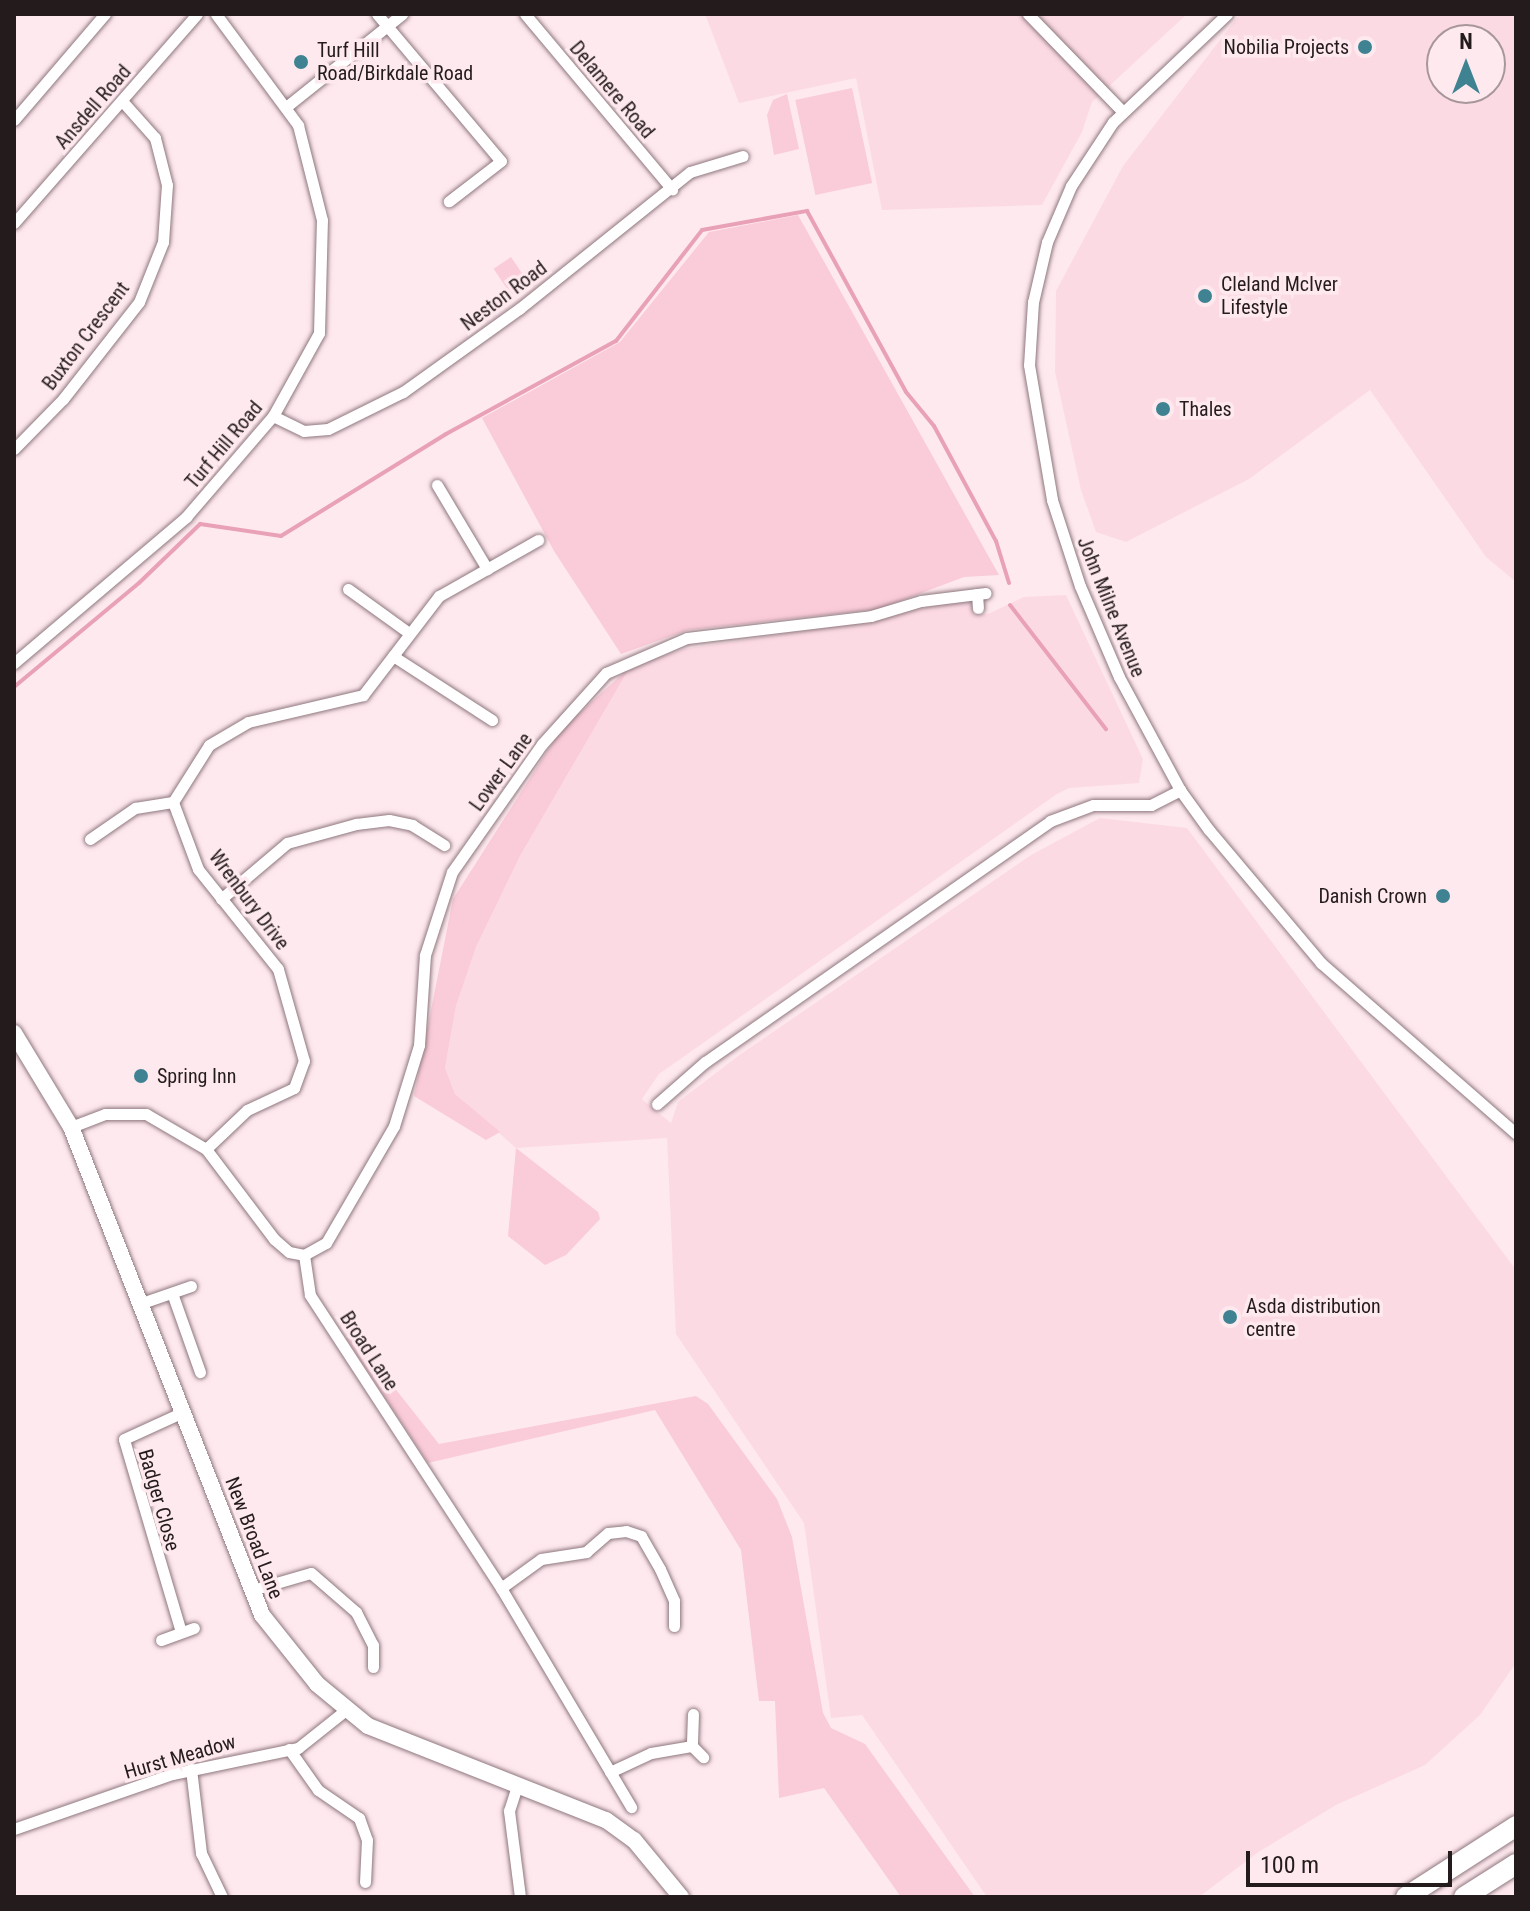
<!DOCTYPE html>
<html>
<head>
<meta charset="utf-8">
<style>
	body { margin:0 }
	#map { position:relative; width:1530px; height:1911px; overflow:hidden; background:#fee9ef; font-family:"Roboto Condensed",sans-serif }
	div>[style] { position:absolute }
	.built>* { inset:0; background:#fcdae4 }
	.green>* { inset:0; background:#facbd9; transform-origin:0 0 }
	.stream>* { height:4px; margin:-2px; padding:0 2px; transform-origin:2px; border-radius:2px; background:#e9a1b7 }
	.roads { filter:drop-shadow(0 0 2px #8e777d) drop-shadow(0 0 2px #8e777d) }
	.street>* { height:11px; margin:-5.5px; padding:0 5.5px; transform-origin:5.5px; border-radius:5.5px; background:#fff }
	.secondary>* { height:16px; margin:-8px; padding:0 8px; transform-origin:8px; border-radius:8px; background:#fff }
	.highway>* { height:20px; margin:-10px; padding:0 10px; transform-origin:10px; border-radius:10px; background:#fff }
	.dots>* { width:22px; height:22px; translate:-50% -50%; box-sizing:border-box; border:4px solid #fee9ef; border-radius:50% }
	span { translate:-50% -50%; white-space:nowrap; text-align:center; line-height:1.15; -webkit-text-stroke:7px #fee9ef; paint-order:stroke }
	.poi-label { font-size:20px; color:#241b1d }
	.right { translate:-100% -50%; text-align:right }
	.left { translate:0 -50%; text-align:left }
	.street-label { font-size:20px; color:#241b1d }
	.frame { position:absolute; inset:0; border:16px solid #241b1d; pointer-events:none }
	.north { position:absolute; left:1426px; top:24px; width:80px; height:80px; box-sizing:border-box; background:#fee9ef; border:2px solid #a7979b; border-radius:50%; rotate:0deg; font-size:22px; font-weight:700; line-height:32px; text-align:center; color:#241b1d }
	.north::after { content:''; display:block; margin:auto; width:28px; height:36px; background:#3f8392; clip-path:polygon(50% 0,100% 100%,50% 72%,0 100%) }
	.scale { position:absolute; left:1246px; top:1851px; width:206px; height:36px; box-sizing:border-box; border:4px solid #241b1d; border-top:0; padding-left:10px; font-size:24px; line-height:28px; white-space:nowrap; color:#241b1d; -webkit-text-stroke:6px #fee9ef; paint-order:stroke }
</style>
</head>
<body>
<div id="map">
	<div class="built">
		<i style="clip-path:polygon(705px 14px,1187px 14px,1092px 102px,1082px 132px,1042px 205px,882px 210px,856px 78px,739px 103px)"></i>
		<i style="clip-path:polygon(evenodd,1240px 14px,1516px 14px,1516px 582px,1486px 557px,1370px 390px,1249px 479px,1126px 542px,1096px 532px,1081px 490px,1055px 372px,1056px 291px,1123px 166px,1240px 14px,1442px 40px,1490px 40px,1490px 88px,1442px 88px,1442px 40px)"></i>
		<i style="clip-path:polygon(1066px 595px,1143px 759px,1139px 783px,1069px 788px,1057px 794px,659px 1074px,642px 1099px,671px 1123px,678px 1102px,738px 1056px,1031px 855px,1100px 818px,1187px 828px,1516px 1270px,1516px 1663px,1480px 1715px,1425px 1765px,1336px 1805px,1257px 1853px,1199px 1897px,987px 1897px,862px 1715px,831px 1718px,804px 1523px,676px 1334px,667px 1138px,516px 1148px,455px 1094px,445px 1068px,456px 1006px,476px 947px,520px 856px,630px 667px,684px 649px,864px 622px,960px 600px,971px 603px,974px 615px,988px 614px,1024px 597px)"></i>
	</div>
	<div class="green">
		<i style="left:852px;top:88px;width:97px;height:58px;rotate:78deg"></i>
		<i style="clip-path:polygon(787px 94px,799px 149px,774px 155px,767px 115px,773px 100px)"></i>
		<i style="clip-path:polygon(798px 215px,999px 575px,964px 577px,879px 609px,688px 630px,621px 654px,554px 551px,482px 418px,620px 342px,709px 232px)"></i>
		<i style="left:511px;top:257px;width:32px;height:21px;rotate:56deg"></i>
		<i style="clip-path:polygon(630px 667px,520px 856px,476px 947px,456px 1006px,445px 1068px,455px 1094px,500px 1132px,486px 1140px,414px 1096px,453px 899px,560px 731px)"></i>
		<i style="clip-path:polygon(516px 1148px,598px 1212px,600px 1219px,566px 1255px,545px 1265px,508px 1236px)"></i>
		<i style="clip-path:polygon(346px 1338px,355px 1338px,439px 1444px,696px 1396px,708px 1404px,777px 1499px,792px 1537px,823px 1713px,831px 1728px,865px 1744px,975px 1897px,901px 1897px,824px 1788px,779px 1798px,775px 1701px,759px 1701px,741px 1550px,655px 1410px,428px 1463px)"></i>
	</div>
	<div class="stream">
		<i style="left:1010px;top:605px;width:157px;rotate:52.3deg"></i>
		<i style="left:14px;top:687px;width:163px;rotate:-39.8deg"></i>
		<i style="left:139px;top:583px;width:85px;rotate:-44deg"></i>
		<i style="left:200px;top:524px;width:82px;rotate:8.4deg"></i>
		<i style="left:281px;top:536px;width:194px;rotate:-31.7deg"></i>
		<i style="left:446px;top:434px;width:194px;rotate:-28.7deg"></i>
		<i style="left:616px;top:341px;width:140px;rotate:-52.2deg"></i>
		<i style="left:702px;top:230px;width:107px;rotate:-10.3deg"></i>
		<i style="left:807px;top:211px;width:206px;rotate:61.3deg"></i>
		<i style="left:906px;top:392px;width:44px;rotate:50.5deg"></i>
		<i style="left:934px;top:426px;width:131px;rotate:61.7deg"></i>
		<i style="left:996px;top:541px;width:44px;rotate:72.8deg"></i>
	</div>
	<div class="roads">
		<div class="street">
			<i style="left:377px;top:14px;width:192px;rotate:49.9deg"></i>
			<i style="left:501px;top:161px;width:66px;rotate:142.4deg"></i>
			<i style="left:525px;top:14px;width:229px;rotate:50deg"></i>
			<i style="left:1028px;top:14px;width:135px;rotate:45.9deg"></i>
			<i style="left:1227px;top:14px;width:157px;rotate:136.5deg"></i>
			<i style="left:1113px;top:122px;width:77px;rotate:123.3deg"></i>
			<i style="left:1071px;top:186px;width:61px;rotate:113.2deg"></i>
			<i style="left:1047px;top:242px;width:62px;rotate:103.1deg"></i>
			<i style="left:1033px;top:302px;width:63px;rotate:93.6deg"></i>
			<i style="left:1029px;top:365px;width:137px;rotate:80.3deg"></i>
			<i style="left:1052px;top:500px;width:90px;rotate:72deg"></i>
			<i style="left:1080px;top:586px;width:99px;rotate:66.8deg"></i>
			<i style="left:1119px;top:677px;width:128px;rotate:61.6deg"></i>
			<i style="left:1180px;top:790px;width:49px;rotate:54.1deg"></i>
			<i style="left:1209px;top:830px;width:174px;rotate:49.9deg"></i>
			<i style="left:1321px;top:963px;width:259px;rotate:41.2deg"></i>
			<i style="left:286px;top:107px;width:149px;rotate:-38.7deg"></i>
			<i style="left:14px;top:120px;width:140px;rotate:-49.4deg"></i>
			<i style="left:14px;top:223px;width:278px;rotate:-48.8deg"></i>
			<i style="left:273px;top:416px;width:34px;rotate:26deg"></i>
			<i style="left:304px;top:431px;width:24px;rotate:-5deg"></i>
			<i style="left:328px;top:429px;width:84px;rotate:-26.3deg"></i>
			<i style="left:403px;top:392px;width:143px;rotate:-35.6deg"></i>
			<i style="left:519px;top:309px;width:219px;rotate:-38.7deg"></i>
			<i style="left:690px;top:172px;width:55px;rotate:-16.8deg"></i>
			<i style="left:14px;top:449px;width:70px;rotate:-45.6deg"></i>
			<i style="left:63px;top:399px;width:123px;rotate:-51.9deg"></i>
			<i style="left:139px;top:302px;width:65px;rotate:-68.2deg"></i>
			<i style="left:163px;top:242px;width:57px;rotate:-86deg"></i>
			<i style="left:167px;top:185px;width:49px;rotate:-104.3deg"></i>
			<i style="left:155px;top:138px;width:48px;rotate:-131.6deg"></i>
			<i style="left:437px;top:485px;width:98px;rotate:59.2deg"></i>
			<i style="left:348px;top:589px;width:75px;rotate:35.8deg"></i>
			<i style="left:977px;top:594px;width:14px;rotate:86deg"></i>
			<i style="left:393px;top:656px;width:118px;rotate:32.9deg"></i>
			<i style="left:14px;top:663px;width:226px;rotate:-40.3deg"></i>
			<i style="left:186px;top:517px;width:133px;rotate:-49.3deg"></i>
			<i style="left:273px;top:416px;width:95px;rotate:-61deg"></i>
			<i style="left:319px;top:333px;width:113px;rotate:-88.5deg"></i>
			<i style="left:322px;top:220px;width:98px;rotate:-104.2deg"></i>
			<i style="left:298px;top:125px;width:138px;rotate:-126.5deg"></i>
			<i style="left:90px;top:839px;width:55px;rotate:-34.6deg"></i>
			<i style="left:135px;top:808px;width:38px;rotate:-9deg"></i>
			<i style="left:221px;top:899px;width:87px;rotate:-40.3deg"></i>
			<i style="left:287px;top:843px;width:72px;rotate:-15.4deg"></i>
			<i style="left:356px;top:824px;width:33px;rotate:-7deg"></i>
			<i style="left:389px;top:820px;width:24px;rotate:12deg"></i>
			<i style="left:412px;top:825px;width:38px;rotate:32deg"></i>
			<i style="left:657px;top:1104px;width:64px;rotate:-41.2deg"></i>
			<i style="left:705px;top:1062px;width:421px;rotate:-34.9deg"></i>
			<i style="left:1050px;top:821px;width:46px;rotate:-20.4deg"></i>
			<i style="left:1093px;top:805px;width:58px"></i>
			<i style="left:1151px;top:805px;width:33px;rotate:-27deg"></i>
			<i style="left:71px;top:1127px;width:36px;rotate:-21deg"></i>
			<i style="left:105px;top:1114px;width:41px"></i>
			<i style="left:146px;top:1114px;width:69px;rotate:30.3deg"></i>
			<i style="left:206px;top:1149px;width:113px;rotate:52.9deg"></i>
			<i style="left:274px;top:1239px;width:20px;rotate:41deg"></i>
			<i style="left:289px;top:1252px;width:15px;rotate:11deg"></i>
			<i style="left:304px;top:1255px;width:40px;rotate:81.5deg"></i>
			<i style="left:310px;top:1295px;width:350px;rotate:56.9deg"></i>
			<i style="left:501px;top:1588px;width:255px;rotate:59.3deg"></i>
			<i style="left:206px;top:1149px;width:57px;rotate:-43.6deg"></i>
			<i style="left:247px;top:1110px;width:52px;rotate:-25.1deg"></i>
			<i style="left:294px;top:1088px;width:29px;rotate:-70deg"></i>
			<i style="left:304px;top:1061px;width:96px;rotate:-105.8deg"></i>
			<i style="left:278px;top:969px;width:128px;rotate:-128.7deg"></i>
			<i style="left:198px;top:869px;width:72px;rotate:-110.5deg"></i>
			<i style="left:173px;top:802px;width:67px;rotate:-57.7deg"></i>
			<i style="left:209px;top:745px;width:45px;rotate:-30.5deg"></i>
			<i style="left:248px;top:722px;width:118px;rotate:-13.2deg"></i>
			<i style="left:363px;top:695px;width:125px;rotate:-52.5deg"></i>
			<i style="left:439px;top:596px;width:114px;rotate:-29.5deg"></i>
			<i style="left:304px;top:1255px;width:25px;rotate:-29deg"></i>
			<i style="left:326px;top:1243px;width:135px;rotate:-59.8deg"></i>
			<i style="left:394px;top:1126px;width:85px;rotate:-72.8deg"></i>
			<i style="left:419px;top:1045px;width:90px;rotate:-86.2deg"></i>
			<i style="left:425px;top:955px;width:87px;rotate:-72deg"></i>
			<i style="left:452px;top:872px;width:156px;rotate:-54.9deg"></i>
			<i style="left:542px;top:744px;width:96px;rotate:-48deg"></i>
			<i style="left:606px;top:673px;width:88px;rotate:-23.4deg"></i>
			<i style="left:687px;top:638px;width:185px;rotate:-6.8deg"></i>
			<i style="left:871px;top:616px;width:52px;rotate:-16.7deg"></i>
			<i style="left:921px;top:601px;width:65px;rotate:-7deg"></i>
			<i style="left:172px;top:1293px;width:84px;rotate:70.5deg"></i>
			<i style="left:139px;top:1304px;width:55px;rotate:-19.1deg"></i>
			<i style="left:501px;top:1588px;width:49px;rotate:-35.9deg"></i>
			<i style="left:541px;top:1559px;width:46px;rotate:-8.8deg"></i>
			<i style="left:586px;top:1552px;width:29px;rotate:-41deg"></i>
			<i style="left:608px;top:1533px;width:18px;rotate:-6deg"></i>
			<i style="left:626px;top:1531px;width:16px;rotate:18deg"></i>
			<i style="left:641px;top:1536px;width:38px;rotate:60deg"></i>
			<i style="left:660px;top:1569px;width:35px;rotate:66deg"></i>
			<i style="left:674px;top:1601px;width:25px;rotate:90deg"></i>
			<i style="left:252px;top:1590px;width:61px;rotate:-16.1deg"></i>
			<i style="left:311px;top:1573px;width:60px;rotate:40.9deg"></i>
			<i style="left:356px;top:1612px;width:37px;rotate:63deg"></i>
			<i style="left:373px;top:1645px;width:22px;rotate:90deg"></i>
			<i style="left:181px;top:1632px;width:201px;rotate:-106.5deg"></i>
			<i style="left:124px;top:1439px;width:65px;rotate:-24.6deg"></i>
			<i style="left:161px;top:1640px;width:35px;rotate:-20deg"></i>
			<i style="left:693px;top:1714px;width:32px;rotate:92deg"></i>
			<i style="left:692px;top:1746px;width:16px;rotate:45deg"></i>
			<i style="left:289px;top:1749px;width:50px;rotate:54.7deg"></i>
			<i style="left:318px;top:1790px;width:50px;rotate:34.3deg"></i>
			<i style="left:359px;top:1818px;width:23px;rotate:70deg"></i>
			<i style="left:367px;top:1840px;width:42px;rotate:92.7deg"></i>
			<i style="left:191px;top:1769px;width:85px;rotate:83.2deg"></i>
			<i style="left:201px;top:1853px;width:49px;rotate:64.5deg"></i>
			<i style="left:610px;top:1772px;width:45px;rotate:-24.9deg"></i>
			<i style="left:651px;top:1753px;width:42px;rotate:-9.7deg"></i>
			<i style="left:518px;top:1783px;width:29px;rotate:108deg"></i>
			<i style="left:509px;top:1811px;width:87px;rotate:82.7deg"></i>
			<i style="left:14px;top:1829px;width:167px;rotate:-19.2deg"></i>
			<i style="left:172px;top:1774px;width:129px;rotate:-11.7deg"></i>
			<i style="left:298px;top:1748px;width:63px;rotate:-38.5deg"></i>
		</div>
		<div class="secondary">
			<i style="left:14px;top:1033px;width:110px;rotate:58.8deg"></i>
			<i style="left:71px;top:1127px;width:524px;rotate:68.62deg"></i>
			<i style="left:262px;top:1615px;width:88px;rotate:51.4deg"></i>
			<i style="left:317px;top:1684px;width:66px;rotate:39.5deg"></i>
			<i style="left:368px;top:1726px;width:256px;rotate:21.6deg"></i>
			<i style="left:606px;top:1820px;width:34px;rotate:36deg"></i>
			<i style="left:634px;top:1840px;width:74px;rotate:50.5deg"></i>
		</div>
		<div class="highway">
			<i style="left:1406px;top:1897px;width:131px;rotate:-32.8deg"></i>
			<i style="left:1464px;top:1897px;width:62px;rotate:-32.4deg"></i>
		</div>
	</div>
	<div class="dots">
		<i style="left:1365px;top:47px;background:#3f8392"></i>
		<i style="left:301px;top:62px;background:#3f8392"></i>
		<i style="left:1205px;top:296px;background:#3f8392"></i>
		<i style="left:1163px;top:409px;background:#3f8392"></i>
		<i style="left:1443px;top:896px;background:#3f8392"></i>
		<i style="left:141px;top:1076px;background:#3f8392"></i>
		<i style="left:1230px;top:1317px;background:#3f8392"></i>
	</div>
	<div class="poi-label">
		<span class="right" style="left:1349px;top:47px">Nobilia Projects</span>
		<span class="left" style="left:317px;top:62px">Turf Hill<br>Road/Birkdale Road</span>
		<span class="left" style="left:1221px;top:296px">Cleland McIver<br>Lifestyle</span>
		<span class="left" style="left:1179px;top:409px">Thales</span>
		<span class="right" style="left:1427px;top:896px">Danish Crown</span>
		<span class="left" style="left:157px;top:1076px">Spring Inn</span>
		<span class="left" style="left:1246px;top:1318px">Asda distribution<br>centre</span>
	</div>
	<div class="street-label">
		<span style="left:612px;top:90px;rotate:50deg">Delamere Road</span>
		<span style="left:93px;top:107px;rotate:-49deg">Ansdell Road</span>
		<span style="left:504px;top:296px;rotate:-37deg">Neston Road</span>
		<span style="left:86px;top:336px;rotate:-53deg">Buxton Crescent</span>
		<span style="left:224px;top:445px;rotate:-50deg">Turf Hill Road</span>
		<span style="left:1111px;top:607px;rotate:68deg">John Milne Avenue</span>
		<span style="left:501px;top:772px;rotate:-54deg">Lower Lane</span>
		<span style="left:249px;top:900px;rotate:53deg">Wrenbury Drive</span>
		<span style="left:369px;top:1351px;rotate:57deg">Broad Lane</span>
		<span style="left:159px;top:1500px;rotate:74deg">Badger Close</span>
		<span style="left:254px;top:1538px;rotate:69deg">New Broad Lane</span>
		<span style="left:180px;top:1757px;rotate:-16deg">Hurst Meadow</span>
	</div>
	<div class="frame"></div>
	<div class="north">N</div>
	<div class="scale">100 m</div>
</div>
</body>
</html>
